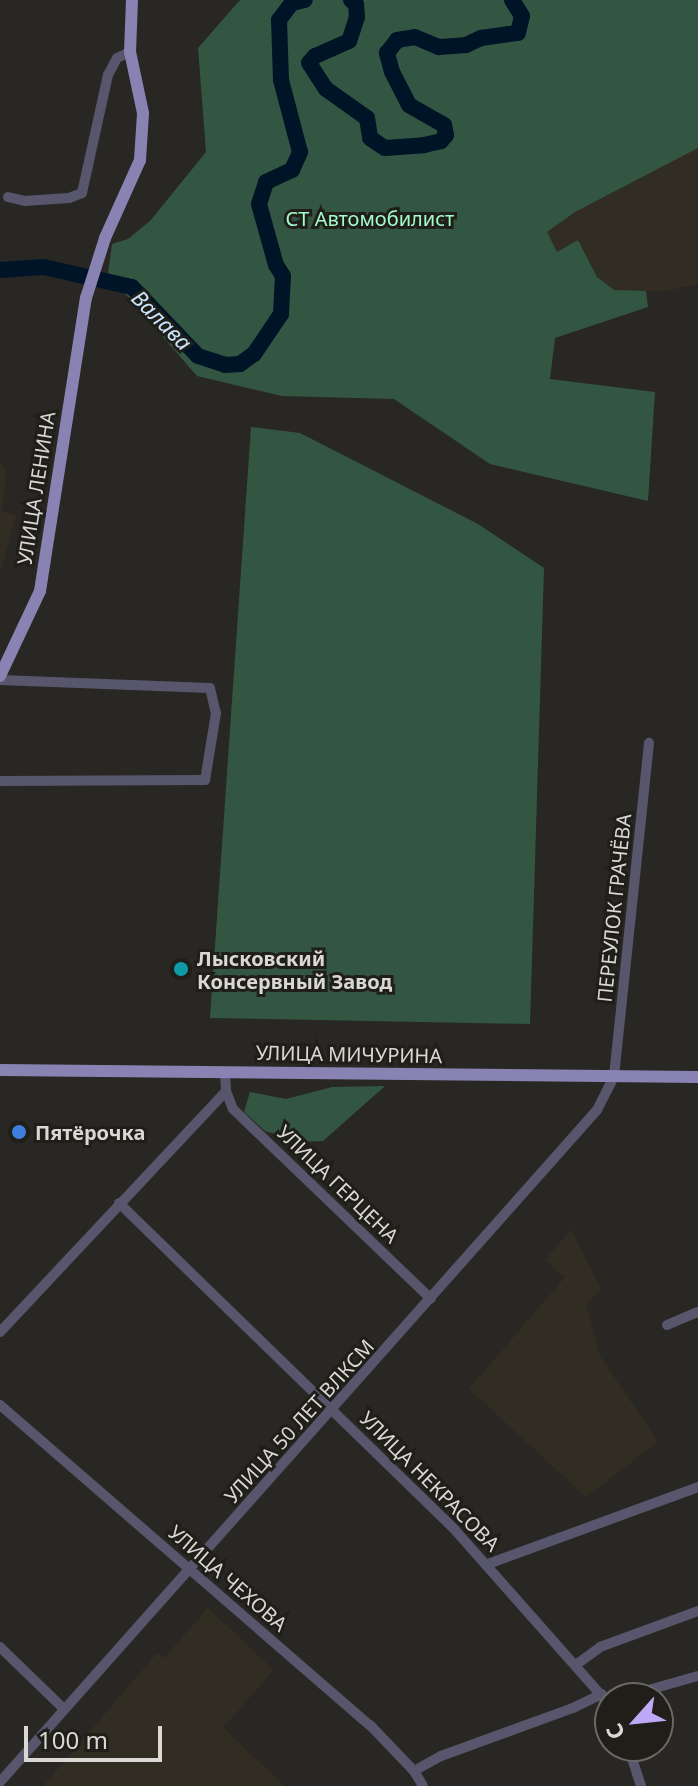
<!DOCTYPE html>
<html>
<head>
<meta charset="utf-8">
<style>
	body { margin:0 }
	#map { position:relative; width:698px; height:1786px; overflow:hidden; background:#292723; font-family:"Noto Sans",sans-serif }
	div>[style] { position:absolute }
	.built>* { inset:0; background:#312d23 }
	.green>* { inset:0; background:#335642 }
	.river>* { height:16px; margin:-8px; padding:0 8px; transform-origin:8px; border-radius:8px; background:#001427 }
	.minor>* { height:10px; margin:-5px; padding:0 5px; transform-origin:5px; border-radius:5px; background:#58566d }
	.major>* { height:12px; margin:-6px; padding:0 6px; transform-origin:6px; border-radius:6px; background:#8883b2 }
	.dots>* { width:22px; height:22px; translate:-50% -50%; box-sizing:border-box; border:4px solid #201e19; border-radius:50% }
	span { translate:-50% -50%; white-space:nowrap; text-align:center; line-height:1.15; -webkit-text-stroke:6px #201e19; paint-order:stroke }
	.park-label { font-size:20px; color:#a1fbc7 }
	.street-label { font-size:20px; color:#d9d8d5 }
	.poi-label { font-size:20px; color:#d9d8d5; font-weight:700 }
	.left { translate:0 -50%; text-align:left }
	.water-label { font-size:22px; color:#cae5fe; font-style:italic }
	.north { position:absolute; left:594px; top:1682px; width:80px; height:80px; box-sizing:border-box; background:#201e19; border:2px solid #6a6864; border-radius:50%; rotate:243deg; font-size:22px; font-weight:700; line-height:32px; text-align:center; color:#d9d8d5 }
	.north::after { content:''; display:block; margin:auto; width:28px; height:36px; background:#bda9f5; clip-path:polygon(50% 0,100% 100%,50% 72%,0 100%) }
	.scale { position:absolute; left:24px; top:1726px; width:138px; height:36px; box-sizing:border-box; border:4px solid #d9d8d5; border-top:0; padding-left:10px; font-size:24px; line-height:28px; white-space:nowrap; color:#d9d8d5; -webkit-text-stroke:6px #201e19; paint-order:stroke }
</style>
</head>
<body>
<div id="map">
	<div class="built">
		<i style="clip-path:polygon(698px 148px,698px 284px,666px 291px,614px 291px,597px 277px,578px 240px,557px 252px,547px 232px,575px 212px)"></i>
		<i style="clip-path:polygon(0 463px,6px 471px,2px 511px,16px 516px,0 573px)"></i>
		<i style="clip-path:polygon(571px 1229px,602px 1291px,586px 1303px,600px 1356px,658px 1442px,586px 1497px,469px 1389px,565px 1277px,545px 1260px)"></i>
		<i style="clip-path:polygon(208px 1608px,274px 1670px,223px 1728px,285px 1786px,43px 1786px,157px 1653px,164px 1658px)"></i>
	</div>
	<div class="green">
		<i style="clip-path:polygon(240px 0,698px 0,698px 148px,575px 212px,547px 232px,557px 252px,578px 240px,597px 277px,614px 290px,646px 291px,648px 307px,555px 338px,550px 379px,655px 392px,648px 501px,490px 464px,394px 399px,282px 396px,197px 376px,108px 274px,112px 244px,128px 239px,150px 221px,206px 152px,198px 48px)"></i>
		<i style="clip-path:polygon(251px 427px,300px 433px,478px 524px,544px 568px,530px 1024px,210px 1018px)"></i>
		<i style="clip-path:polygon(385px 1086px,323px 1141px,303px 1142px,265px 1131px,244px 1112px,250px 1092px,286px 1099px,332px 1087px)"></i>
	</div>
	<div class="river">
		<i style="left:351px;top:0;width:6px;rotate:39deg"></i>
		<i style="left:356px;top:4px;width:13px;rotate:86deg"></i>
		<i style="left:357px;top:17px;width:25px;rotate:108deg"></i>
		<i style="left:349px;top:41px;width:37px;rotate:156deg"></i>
		<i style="left:315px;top:56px;width:9px;rotate:131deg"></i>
		<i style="left:309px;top:63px;width:31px;rotate:57deg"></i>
		<i style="left:326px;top:89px;width:50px;rotate:35.3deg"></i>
		<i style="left:367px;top:118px;width:20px;rotate:81deg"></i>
		<i style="left:370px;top:138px;width:18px;rotate:34deg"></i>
		<i style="left:385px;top:148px;width:39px;rotate:-4deg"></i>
		<i style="left:424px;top:145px;width:17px;rotate:-13deg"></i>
		<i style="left:441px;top:141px;width:8px;rotate:-50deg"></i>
		<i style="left:446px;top:135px;width:10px;rotate:-101deg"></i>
		<i style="left:444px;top:125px;width:40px;rotate:-150.3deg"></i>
		<i style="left:409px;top:105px;width:37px;rotate:-117deg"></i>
		<i style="left:392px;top:72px;width:20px;rotate:-105deg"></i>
		<i style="left:387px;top:53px;width:16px;rotate:-52deg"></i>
		<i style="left:397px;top:40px;width:18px;rotate:-9deg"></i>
		<i style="left:415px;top:37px;width:26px;rotate:23deg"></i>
		<i style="left:439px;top:47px;width:27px;rotate:-4deg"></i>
		<i style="left:466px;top:45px;width:17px;rotate:-25deg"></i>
		<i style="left:481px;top:38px;width:37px;rotate:-8deg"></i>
		<i style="left:518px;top:33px;width:17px;rotate:-77deg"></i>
		<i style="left:522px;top:16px;width:19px;rotate:-122deg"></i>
		<i style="left:0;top:270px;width:44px;rotate:-3.9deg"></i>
		<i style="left:44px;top:267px;width:90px;rotate:12.8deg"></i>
		<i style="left:132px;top:287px;width:95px;rotate:46.3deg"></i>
		<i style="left:198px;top:356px;width:28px;rotate:18deg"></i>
		<i style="left:225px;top:365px;width:15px;rotate:-4deg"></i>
		<i style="left:240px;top:364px;width:17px;rotate:-36deg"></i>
		<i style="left:254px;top:354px;width:48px;rotate:-56deg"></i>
		<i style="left:281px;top:314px;width:38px;rotate:-87deg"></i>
		<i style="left:283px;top:276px;width:13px;rotate:-122deg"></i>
		<i style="left:276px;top:265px;width:63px;rotate:-105.6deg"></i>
		<i style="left:259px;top:204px;width:23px;rotate:-72deg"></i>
		<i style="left:266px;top:182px;width:29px;rotate:-25deg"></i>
		<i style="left:292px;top:170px;width:20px;rotate:-66deg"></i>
		<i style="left:300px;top:152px;width:74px;rotate:-104.8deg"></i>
		<i style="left:281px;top:80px;width:60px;rotate:-91.9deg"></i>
		<i style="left:279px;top:20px;width:21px;rotate:-53deg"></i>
		<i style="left:292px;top:3px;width:13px;rotate:-13deg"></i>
	</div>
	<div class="minor">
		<i style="left:8px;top:197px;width:17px;rotate:13deg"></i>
		<i style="left:25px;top:201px;width:44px;rotate:-3.9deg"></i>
		<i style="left:69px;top:198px;width:14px;rotate:-21deg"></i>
		<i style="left:82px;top:193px;width:121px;rotate:-77.6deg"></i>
		<i style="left:108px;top:75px;width:19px;rotate:-62deg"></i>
		<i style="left:117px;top:58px;width:14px;rotate:-25deg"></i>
		<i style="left:0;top:680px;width:210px;rotate:2.2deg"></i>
		<i style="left:210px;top:688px;width:26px;rotate:77deg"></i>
		<i style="left:216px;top:713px;width:68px;rotate:99.3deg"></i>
		<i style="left:205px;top:780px;width:205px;rotate:179.7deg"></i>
		<i style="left:226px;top:1091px;width:19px;rotate:69deg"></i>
		<i style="left:233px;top:1109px;width:274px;rotate:43.8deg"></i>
		<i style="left:119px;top:1203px;width:469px;rotate:44.2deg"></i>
		<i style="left:455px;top:1530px;width:234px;rotate:48.5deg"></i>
		<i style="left:667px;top:1325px;width:34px;rotate:-23deg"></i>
		<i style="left:0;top:1332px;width:330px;rotate:-46.8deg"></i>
		<i style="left:226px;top:1091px;width:18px;rotate:-93deg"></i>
		<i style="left:0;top:1405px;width:489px;rotate:40.9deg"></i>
		<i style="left:370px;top:1725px;width:64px;rotate:46.3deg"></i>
		<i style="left:414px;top:1771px;width:17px;rotate:59deg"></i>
		<i style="left:488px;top:1564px;width:224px;rotate:-20.1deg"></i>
		<i style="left:0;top:1647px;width:88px;rotate:44.1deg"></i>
		<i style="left:577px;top:1664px;width:29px;rotate:-36deg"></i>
		<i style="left:600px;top:1647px;width:104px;rotate:-20.2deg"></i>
		<i style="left:620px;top:1698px;width:81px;rotate:-15.8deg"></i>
		<i style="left:628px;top:1746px;width:42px;rotate:72deg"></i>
		<i style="left:414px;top:1771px;width:31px;rotate:-29deg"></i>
		<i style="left:441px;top:1756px;width:140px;rotate:-20deg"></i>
		<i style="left:573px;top:1708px;width:32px;rotate:-26deg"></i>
		<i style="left:0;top:1782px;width:899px;rotate:-48.38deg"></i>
		<i style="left:597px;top:1110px;width:38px;rotate:-63deg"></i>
		<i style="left:614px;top:1076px;width:335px;rotate:-84deg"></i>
	</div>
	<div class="major">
		<i style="left:0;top:676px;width:94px;rotate:-64.8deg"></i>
		<i style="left:40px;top:591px;width:297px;rotate:-81.1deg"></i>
		<i style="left:86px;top:298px;width:63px;rotate:-72.4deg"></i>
		<i style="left:105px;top:238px;width:85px;rotate:-65.8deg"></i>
		<i style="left:140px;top:160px;width:47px;rotate:-86.3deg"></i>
		<i style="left:143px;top:113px;width:62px;rotate:-102deg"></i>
		<i style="left:130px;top:52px;width:52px;rotate:-87.8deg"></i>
		<i style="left:0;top:1070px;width:698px;rotate:0.57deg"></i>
	</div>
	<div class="dots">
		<i style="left:181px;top:969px;background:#0f9aa8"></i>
		<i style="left:19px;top:1132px;background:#3f7fe0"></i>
	</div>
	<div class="park-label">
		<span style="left:370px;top:218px">СТ Автомобилист</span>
	</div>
	<div class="street-label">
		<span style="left:36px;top:488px;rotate:-81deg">УЛИЦА ЛЕНИНА</span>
		<span style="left:614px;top:908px;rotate:-84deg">ПЕРЕУЛОК ГРАЧЁВА</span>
		<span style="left:349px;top:1054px;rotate:1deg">УЛИЦА МИЧУРИНА</span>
		<span style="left:338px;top:1184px;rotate:44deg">УЛИЦА ГЕРЦЕНА</span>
		<span style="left:299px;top:1421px;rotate:-48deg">УЛИЦА 50 ЛЕТ ВЛКСМ</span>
		<span style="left:430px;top:1481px;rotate:45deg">УЛИЦА НЕКРАСОВА</span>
		<span style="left:228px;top:1578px;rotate:41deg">УЛИЦА ЧЕХОВА</span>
	</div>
	<div class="poi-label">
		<span class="left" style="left:197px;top:970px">Лысковский<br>Консервный Завод</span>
		<span class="left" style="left:35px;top:1132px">Пятёрочка</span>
	</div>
	<div class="water-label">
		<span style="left:162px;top:320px;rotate:45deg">Валава</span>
	</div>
	<div class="north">С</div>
	<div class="scale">100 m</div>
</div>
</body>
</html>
